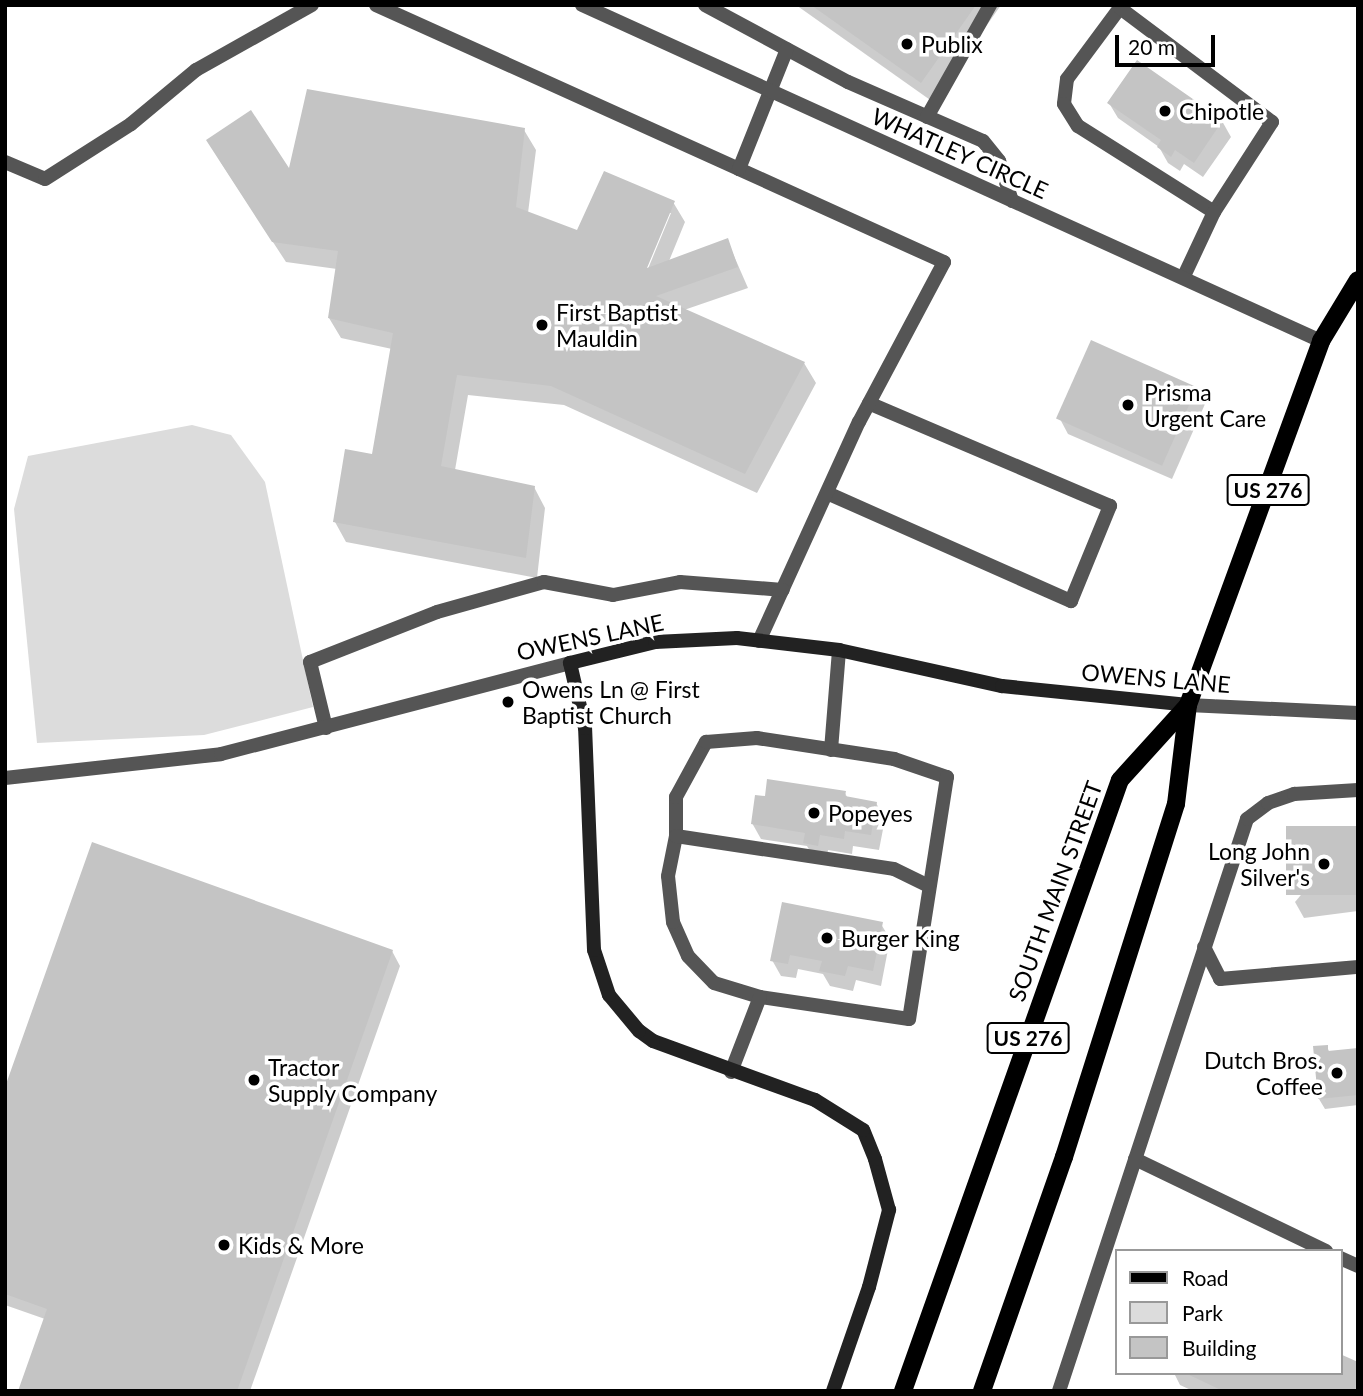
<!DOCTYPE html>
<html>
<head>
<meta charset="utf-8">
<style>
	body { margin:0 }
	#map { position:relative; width:1363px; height:1396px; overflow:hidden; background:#fff; font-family:Lato,sans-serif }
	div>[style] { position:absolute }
	.green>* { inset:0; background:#dcdcdc }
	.shadow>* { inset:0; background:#0003 }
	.building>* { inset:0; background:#c4c4c4; transform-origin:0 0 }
	.lane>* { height:14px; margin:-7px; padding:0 7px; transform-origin:7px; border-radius:7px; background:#555 }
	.street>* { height:14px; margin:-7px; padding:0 7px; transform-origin:7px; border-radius:7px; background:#555 }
	.secondary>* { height:14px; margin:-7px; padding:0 7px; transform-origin:7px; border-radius:7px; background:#222 }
	.primary>* { height:18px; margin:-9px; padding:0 9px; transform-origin:9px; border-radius:9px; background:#000 }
	.dots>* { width:19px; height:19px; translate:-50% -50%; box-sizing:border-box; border:4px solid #fff; border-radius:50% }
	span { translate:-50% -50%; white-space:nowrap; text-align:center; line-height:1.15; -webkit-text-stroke:7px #fff; paint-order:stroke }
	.shield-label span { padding:2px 5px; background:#fff; border:2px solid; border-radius:5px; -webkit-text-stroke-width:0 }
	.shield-label { font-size:21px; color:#000; font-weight:700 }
	.poi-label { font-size:23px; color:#000 }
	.left { translate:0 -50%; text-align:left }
	.right { translate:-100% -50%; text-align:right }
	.street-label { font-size:23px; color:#000 }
	.frame { position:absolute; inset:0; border:7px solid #000; pointer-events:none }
	.legend { position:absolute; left:1115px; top:1249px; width:228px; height:126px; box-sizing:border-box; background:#fff; border:2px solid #999; margin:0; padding:9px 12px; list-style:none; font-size:21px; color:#000 }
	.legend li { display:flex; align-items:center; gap:14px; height:35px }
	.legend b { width:35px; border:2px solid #999 }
	.scale { position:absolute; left:1115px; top:35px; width:100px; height:32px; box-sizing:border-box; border:4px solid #000; border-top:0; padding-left:9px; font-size:21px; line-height:24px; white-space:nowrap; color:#000; -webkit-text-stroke:5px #fff; paint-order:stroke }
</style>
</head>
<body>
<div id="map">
	<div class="green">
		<i style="clip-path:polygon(192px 425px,231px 435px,265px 482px,313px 707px,204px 735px,37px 743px,14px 509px,28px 456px)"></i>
	</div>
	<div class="shadow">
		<i style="clip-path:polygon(796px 5px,1001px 5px,933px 102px)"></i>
		<i style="clip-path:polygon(1109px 103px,1222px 121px,1231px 137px,1203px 177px,1184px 164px,1180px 171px,1168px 163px,1159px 147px,1118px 118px)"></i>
		<i style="clip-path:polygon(evenodd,524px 130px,536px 150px,528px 213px,578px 232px,673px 202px,685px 222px,669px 261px,727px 240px,748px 288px,684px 310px,804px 363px,816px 383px,757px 493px,564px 405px,468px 395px,455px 470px,534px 487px,545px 508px,537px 578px,346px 542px,335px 522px,373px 456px,392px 349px,341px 338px,329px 318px,337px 269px,286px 262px,220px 161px,290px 173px,524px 130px,668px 213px,671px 213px,645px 276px,642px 275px,668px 213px)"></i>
		<i style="clip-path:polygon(1196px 388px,1205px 404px,1172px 479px,1068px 434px,1060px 419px)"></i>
		<i style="clip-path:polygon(845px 793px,848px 799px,876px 803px,885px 819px,879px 850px,853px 846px,852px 854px,828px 850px,827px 860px,814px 858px,807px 846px,761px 839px,752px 823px)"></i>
		<i style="clip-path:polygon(1358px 827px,1358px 911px,1304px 918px,1295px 902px)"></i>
		<i style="clip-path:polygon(881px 924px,890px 939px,881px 986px,856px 980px,853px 991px,830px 986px,823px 974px,798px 969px,796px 978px,781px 976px,772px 960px)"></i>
		<i style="clip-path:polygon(392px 951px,400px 966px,250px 1391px,20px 1391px,45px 1319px,5px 1305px,5px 1092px)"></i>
		<i style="clip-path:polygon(1327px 1047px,1330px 1053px,1358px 1050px,1358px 1105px,1325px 1109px,1319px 1099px)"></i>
		<i style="clip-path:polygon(1358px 1364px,1358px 1391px,1193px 1391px,1180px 1385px,1174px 1373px,1340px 1373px)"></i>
	</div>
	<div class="building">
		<i style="clip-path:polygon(811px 5px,976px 5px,921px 83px)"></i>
		<i style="clip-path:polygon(1137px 60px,1223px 120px,1194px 163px,1175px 150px,1171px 157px,1157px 147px,1161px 140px,1107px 103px)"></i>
		<i style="clip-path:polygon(307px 89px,525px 128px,516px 207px,577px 230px,604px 171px,675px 201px,647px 268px,728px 238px,738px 267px,656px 296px,805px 362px,745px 474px,551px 386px,457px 375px,441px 466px,535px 486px,526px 558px,333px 522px,345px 449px,372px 454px,393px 333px,328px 318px,338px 251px,272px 242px,206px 140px,251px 110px,289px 168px)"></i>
		<i style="left:1091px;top:340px;width:116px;height:86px;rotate:24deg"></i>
		<i style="clip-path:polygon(767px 779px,846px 791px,845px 796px,877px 802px,871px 835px,845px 831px,844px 839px,820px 835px,818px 846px,803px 843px,805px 833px,751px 824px,755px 795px,765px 796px)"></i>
		<i style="left:1358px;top:826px;width:69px;height:72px;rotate:90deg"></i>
		<i style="clip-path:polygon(92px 842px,393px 950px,237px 1391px,18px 1391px,47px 1309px,5px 1294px,5px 1087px)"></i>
		<i style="clip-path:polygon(782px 902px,883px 922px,873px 971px,848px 966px,845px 976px,819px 971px,822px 961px,790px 955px,788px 964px,770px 961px)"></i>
		<i style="clip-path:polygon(1328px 1045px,1328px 1051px,1358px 1048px,1358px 1095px,1318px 1099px,1313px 1046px)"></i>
		<i style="clip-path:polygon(1340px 1354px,1358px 1362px,1355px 1391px,1223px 1391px,1185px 1373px,1340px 1373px)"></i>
	</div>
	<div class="lane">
		<i style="left:376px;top:5px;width:398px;rotate:24.3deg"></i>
		<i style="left:705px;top:5px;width:162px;rotate:28.3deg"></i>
		<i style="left:848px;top:82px;width:147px;rotate:23.6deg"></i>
		<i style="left:983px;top:141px;width:26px;rotate:51deg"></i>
		<i style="left:999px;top:161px;width:42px;rotate:72deg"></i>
		<i style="left:1122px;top:5px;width:92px;rotate:126.6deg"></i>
		<i style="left:1067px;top:79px;width:25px;rotate:97deg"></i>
		<i style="left:1064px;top:104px;width:26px;rotate:58deg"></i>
		<i style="left:1078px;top:126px;width:161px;rotate:32.3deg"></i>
		<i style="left:1120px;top:8px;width:190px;rotate:36.9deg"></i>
		<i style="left:1272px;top:122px;width:107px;rotate:122.8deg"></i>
		<i style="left:1214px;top:212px;width:71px;rotate:115.1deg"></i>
		<i style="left:927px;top:117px;width:129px;rotate:-60.6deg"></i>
		<i style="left:5px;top:162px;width:43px;rotate:23deg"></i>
		<i style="left:45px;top:179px;width:102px;rotate:-32.6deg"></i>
		<i style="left:131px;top:124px;width:85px;rotate:-39.7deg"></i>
		<i style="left:196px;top:70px;width:133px;rotate:-29.3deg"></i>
		<i style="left:827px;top:493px;width:267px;rotate:23.9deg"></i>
		<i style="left:1071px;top:601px;width:103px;rotate:-67.7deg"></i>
		<i style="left:1110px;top:506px;width:262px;rotate:-156.9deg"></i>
		<i style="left:759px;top:641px;width:241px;rotate:-65.5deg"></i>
		<i style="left:859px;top:422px;width:181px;rotate:-62deg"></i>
		<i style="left:944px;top:262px;width:225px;rotate:-155.6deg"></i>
		<i style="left:739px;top:169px;width:129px;rotate:-68.2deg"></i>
		<i style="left:326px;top:728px;width:68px;rotate:-103.6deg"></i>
		<i style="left:310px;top:662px;width:136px;rotate:-21.5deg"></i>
		<i style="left:437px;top:612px;width:111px;rotate:-15.7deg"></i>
		<i style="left:544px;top:582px;width:70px;rotate:10.7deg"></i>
		<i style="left:613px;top:595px;width:68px;rotate:-11deg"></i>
		<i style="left:680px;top:582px;width:103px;rotate:4.4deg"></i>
		<i style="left:757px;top:738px;width:139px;rotate:8.7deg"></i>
		<i style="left:894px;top:759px;width:56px;rotate:18.8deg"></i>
		<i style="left:947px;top:777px;width:245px;rotate:98.9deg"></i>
		<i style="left:909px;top:1019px;width:151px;rotate:-171.6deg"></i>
		<i style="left:760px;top:997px;width:48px;rotate:-163.1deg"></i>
		<i style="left:714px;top:983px;width:37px;rotate:-134deg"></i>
		<i style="left:688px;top:956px;width:37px;rotate:-114deg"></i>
		<i style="left:673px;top:922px;width:46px;rotate:-96.2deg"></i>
		<i style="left:668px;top:876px;width:41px;rotate:-78.7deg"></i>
		<i style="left:676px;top:836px;width:39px;rotate:-90deg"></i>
		<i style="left:676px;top:797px;width:63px;rotate:-61.4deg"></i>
		<i style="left:706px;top:742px;width:51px;rotate:-4.5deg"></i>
		<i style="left:831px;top:750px;width:100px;rotate:-85.4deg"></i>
		<i style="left:676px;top:836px;width:220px;rotate:8.6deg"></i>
		<i style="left:894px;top:869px;width:37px;rotate:26deg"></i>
		<i style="left:1204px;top:947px;width:36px;rotate:63deg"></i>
		<i style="left:1220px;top:979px;width:139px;rotate:-5deg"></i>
		<i style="left:731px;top:1072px;width:80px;rotate:-68.9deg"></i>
		<i style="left:1135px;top:1159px;width:212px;rotate:25.7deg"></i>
		<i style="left:1340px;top:1258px;width:20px;rotate:24deg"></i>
		<i style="left:1059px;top:1391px;width:602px;rotate:-71.81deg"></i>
		<i style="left:1247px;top:819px;width:26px;rotate:-37deg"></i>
		<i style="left:1268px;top:803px;width:28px;rotate:-19deg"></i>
		<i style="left:1294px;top:794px;width:64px;rotate:-3.6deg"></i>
	</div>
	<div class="street">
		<i style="left:582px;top:5px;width:812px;rotate:24.45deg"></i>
		<i style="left:1188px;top:705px;width:170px;rotate:2.7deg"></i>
		<i style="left:5px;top:778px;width:217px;rotate:-6.3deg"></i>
		<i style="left:221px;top:754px;width:361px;rotate:-14.6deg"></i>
	</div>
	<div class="secondary">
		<i style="left:833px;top:1391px;width:110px;rotate:-70.9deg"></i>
		<i style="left:869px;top:1287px;width:80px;rotate:-75.4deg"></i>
		<i style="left:889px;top:1210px;width:53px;rotate:-105.4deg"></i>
		<i style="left:875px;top:1159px;width:31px;rotate:-112deg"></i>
		<i style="left:863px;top:1130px;width:57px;rotate:-148deg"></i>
		<i style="left:815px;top:1100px;width:172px;rotate:-160deg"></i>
		<i style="left:653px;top:1041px;width:17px;rotate:-144deg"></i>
		<i style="left:639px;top:1031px;width:47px;rotate:-129.8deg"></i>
		<i style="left:609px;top:995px;width:47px;rotate:-108.4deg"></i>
		<i style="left:594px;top:950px;width:222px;rotate:-92.3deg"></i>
		<i style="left:585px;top:728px;width:67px;rotate:-103deg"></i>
		<i style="left:570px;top:663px;width:88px;rotate:-13.9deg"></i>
		<i style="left:655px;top:642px;width:82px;rotate:-2.8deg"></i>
		<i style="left:737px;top:638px;width:103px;rotate:6.7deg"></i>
		<i style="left:839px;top:650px;width:167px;rotate:12.5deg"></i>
		<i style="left:1002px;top:686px;width:187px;rotate:5.8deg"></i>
	</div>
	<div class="primary">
		<i style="left:903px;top:1391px;width:648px;rotate:-70.45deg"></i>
		<i style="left:1120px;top:780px;width:101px;rotate:-47.8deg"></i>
		<i style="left:982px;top:1391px;width:248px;rotate:-70.7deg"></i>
		<i style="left:1064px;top:1157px;width:370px;rotate:-72.4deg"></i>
		<i style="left:1176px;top:804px;width:100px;rotate:-83.1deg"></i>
		<i style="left:1188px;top:705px;width:388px;rotate:-69.9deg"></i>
		<i style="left:1321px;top:341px;width:71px;rotate:-58.8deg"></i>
	</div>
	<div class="dots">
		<i style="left:907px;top:44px;background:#000"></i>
		<i style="left:1165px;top:111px;background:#000"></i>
		<i style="left:542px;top:325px;background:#000"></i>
		<i style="left:1128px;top:405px;background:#000"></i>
		<i style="left:508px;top:702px;background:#000"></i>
		<i style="left:814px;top:813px;background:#000"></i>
		<i style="left:1324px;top:864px;background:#000"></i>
		<i style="left:827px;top:938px;background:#000"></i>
		<i style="left:1337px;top:1073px;background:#000"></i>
		<i style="left:254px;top:1080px;background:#000"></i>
		<i style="left:224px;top:1245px;background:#000"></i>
	</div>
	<div class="shield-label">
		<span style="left:1268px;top:490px">US 276</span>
		<span style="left:1028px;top:1038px">US 276</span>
	</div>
	<div class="poi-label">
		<span class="left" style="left:921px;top:44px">Publix</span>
		<span class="left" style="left:1179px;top:111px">Chipotle</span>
		<span class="left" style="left:556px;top:325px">First Baptist<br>Mauldin</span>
		<span class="left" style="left:1144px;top:405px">Prisma<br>Urgent Care</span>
		<span class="left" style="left:522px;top:702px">Owens Ln @ First<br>Baptist Church</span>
		<span class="left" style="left:828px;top:813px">Popeyes</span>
		<span class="right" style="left:1310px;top:864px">Long John<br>Silver's</span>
		<span class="left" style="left:841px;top:938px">Burger King</span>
		<span class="right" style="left:1323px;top:1073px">Dutch Bros.<br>Coffee</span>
		<span class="left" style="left:268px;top:1080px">Tractor<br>Supply Company</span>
		<span class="left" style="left:238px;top:1245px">Kids &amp; More</span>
	</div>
	<div class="street-label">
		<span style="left:960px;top:153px;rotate:24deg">WHATLEY CIRCLE</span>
		<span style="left:590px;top:637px;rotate:-12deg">OWENS LANE</span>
		<span style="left:1156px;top:678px;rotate:5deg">OWENS LANE</span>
		<span style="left:1055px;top:891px;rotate:-70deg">SOUTH MAIN STREET</span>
	</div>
	<div class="frame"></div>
	<ul class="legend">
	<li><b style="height:9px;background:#000"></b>Road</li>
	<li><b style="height:19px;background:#dcdcdc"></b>Park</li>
	<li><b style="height:19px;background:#c4c4c4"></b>Building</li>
	</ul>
	<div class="scale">20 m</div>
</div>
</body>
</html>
